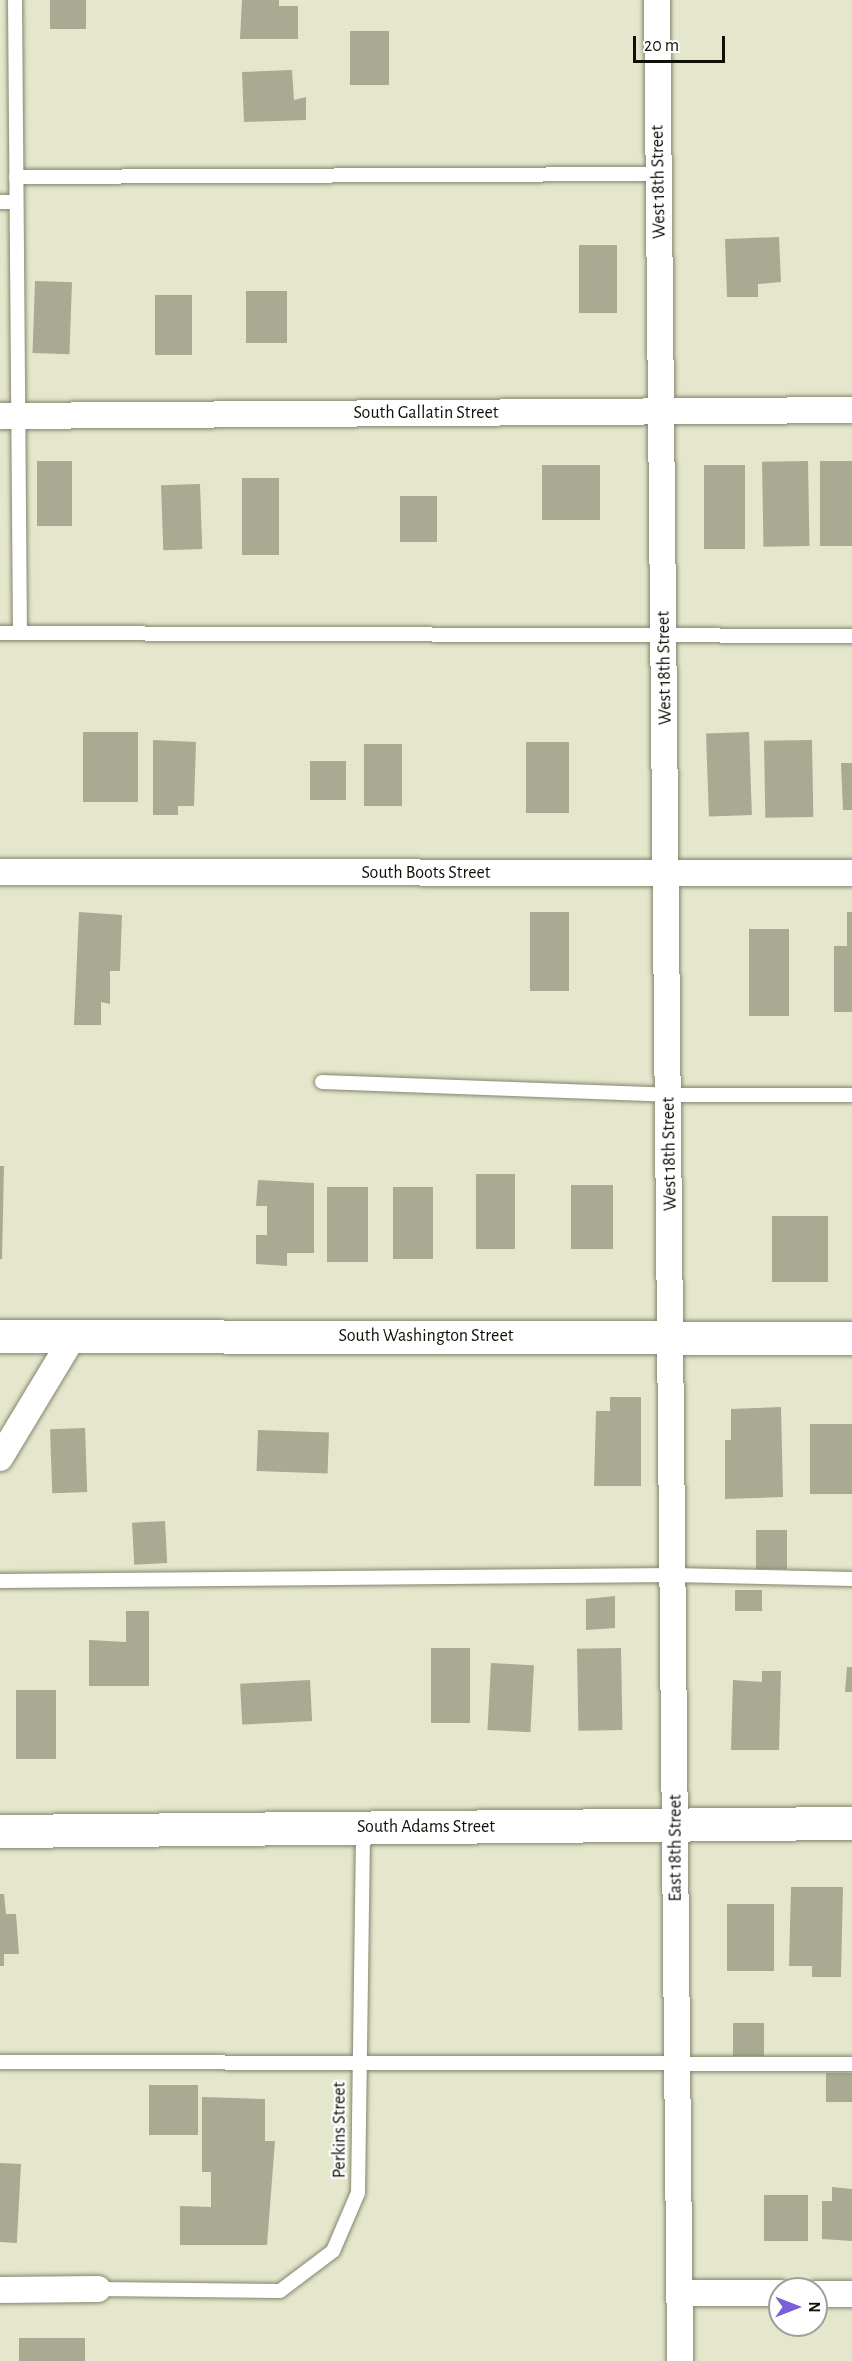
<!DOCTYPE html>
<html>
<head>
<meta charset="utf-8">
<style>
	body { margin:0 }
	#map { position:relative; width:852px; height:2361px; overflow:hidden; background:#e5e7cd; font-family:"Alegreya Sans",sans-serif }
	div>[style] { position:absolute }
	.building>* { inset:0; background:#a8aa91; transform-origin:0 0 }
	.roads { filter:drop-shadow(0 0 2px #84856d) drop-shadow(0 0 2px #84856d) }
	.service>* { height:14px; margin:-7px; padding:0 7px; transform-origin:7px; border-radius:7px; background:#fff }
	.minor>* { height:26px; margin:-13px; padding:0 13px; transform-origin:13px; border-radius:13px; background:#fff }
	.secondary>* { height:33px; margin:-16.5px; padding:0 16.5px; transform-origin:16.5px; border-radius:16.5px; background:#fff }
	span { translate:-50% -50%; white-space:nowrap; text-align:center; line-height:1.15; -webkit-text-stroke:4.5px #fff; paint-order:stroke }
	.street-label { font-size:18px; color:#101008 }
	.north { position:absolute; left:768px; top:2277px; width:60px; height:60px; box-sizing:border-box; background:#fff; border:2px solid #9f9f9c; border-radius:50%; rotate:90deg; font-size:16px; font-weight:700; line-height:24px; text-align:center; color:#101008 }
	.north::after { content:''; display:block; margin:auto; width:21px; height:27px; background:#7b5ed8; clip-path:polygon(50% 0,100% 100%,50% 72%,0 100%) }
	.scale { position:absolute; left:633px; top:36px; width:92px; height:27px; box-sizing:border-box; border:3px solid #101008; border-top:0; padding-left:8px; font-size:18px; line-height:21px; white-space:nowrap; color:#101008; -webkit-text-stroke:4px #fff; paint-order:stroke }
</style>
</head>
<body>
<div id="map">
	<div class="building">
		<i style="left:50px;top:0;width:36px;height:29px"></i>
		<i style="clip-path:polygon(242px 0,279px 0,279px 6px,298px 6px,298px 39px,240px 39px)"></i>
		<i style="left:350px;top:31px;width:39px;height:54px"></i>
		<i style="clip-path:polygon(292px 70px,294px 100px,306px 97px,306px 120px,244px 122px,242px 72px)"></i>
		<i style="clip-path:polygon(779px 237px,781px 282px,758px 284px,758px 297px,727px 297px,725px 239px)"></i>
		<i style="left:617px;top:245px;width:68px;height:38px;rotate:90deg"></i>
		<i style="left:35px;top:281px;width:37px;height:72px;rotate:2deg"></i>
		<i style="left:287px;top:291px;width:52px;height:41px;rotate:90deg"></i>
		<i style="left:192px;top:295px;width:60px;height:37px;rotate:90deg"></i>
		<i style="left:37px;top:461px;width:35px;height:65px"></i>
		<i style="left:808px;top:461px;width:85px;height:46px;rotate:89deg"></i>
		<i style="left:820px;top:461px;width:32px;height:85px"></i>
		<i style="left:542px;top:465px;width:58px;height:55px"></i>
		<i style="left:704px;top:465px;width:41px;height:84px"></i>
		<i style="left:242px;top:478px;width:37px;height:77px"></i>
		<i style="left:200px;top:484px;width:65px;height:39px;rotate:88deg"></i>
		<i style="left:400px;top:496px;width:37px;height:46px"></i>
		<i style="left:138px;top:732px;width:70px;height:55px;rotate:90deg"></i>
		<i style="left:749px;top:732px;width:83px;height:43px;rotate:88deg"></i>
		<i style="clip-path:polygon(153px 740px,196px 742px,194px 806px,178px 806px,178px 815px,153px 815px)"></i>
		<i style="left:812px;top:740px;width:77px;height:48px;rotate:89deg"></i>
		<i style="left:526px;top:742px;width:43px;height:71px"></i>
		<i style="left:364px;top:744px;width:38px;height:62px"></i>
		<i style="left:310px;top:761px;width:36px;height:39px"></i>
		<i style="clip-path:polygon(841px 763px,852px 763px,852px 810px,843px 810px)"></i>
		<i style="clip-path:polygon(79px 912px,122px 915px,120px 971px,110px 971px,110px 1004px,101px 1002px,101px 1025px,74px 1025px)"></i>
		<i style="left:530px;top:912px;width:39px;height:79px"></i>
		<i style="clip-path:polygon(847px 912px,852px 912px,852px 1012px,834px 1012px,834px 946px,847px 946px)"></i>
		<i style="left:749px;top:929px;width:40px;height:87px"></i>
		<i style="clip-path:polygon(0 1166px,4px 1166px,2px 1259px,0 1259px)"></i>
		<i style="left:476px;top:1174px;width:39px;height:75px"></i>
		<i style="clip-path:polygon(258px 1180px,314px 1183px,314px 1253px,287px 1253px,287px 1266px,256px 1264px,256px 1235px,267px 1235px,267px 1206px,256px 1206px)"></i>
		<i style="left:571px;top:1185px;width:42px;height:64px"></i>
		<i style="left:327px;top:1187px;width:41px;height:75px"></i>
		<i style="left:393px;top:1187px;width:40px;height:72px"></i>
		<i style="left:772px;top:1216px;width:56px;height:66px"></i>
		<i style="clip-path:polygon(610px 1397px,641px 1397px,641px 1486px,594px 1486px,596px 1411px,610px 1411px)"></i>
		<i style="clip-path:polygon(781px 1407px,783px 1497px,725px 1499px,725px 1440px,731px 1440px,731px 1409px)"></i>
		<i style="left:810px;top:1424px;width:42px;height:70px"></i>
		<i style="left:85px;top:1428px;width:64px;height:35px;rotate:88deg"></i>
		<i style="left:258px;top:1430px;width:71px;height:41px;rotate:2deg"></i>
		<i style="left:165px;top:1521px;width:42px;height:33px;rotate:87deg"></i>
		<i style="left:756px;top:1530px;width:31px;height:39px"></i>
		<i style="left:735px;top:1590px;width:27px;height:21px"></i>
		<i style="clip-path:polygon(615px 1596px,615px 1628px,586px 1630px,586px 1599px)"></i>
		<i style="clip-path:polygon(126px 1611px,149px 1611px,149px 1686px,89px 1686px,89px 1640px,126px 1642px)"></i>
		<i style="left:431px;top:1648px;width:39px;height:75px"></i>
		<i style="left:621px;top:1648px;width:82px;height:44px;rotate:89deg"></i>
		<i style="left:491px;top:1663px;width:43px;height:67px;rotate:3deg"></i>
		<i style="clip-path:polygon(847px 1667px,852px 1667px,852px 1692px,845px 1692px)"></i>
		<i style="clip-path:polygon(762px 1671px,781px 1671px,779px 1750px,731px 1750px,733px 1680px,762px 1682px)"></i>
		<i style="left:310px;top:1680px;width:41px;height:70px;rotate:87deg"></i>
		<i style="left:16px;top:1690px;width:40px;height:69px"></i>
		<i style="clip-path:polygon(791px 1887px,843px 1887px,841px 1977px,812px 1977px,812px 1966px,789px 1966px)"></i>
		<i style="clip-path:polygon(0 1894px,4px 1894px,6px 1914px,16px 1914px,19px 1954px,4px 1954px,4px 1966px,0 1966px)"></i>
		<i style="left:727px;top:1904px;width:47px;height:67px"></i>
		<i style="left:764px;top:2023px;width:33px;height:31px;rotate:90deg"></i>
		<i style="left:852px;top:2073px;width:29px;height:26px;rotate:90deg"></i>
		<i style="left:149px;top:2085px;width:49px;height:50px"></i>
		<i style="clip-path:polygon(202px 2097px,265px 2099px,265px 2141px,275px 2141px,267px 2245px,180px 2245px,180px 2206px,211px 2207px,211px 2172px,202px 2172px)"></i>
		<i style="left:0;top:2163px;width:21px;height:79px;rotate:3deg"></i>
		<i style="clip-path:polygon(832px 2187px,852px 2189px,852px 2241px,822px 2239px,822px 2201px,832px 2201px)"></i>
		<i style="left:764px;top:2195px;width:44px;height:46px"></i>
		<i style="left:19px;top:2338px;width:66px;height:23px"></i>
	</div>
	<div class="roads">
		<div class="service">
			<i style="left:15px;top:0;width:633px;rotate:89.55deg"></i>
			<i style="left:16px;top:177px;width:643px;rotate:-0.27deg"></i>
			<i style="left:0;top:202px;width:16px"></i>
			<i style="left:0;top:633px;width:852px;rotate:0.2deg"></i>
			<i style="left:322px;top:1082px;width:347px;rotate:2.1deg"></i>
			<i style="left:669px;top:1095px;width:183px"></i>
			<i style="left:0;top:1581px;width:674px;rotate:-0.51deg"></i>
			<i style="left:674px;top:1575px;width:178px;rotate:1.3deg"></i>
			<i style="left:0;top:2062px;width:852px;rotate:0.13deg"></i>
			<i style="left:98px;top:2289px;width:182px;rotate:0.6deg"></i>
			<i style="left:280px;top:2291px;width:66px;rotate:-37deg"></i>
			<i style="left:333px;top:2251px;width:63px;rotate:-66.7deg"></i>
			<i style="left:358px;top:2193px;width:365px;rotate:-89.2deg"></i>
		</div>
		<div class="minor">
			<i style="left:657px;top:0;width:2361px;rotate:89.44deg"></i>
			<i style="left:0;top:416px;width:852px;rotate:-0.4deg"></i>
			<i style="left:0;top:872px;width:852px;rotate:0.07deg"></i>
			<i style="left:0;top:1458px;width:141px;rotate:-58.9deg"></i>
			<i style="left:0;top:2290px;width:98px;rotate:-0.6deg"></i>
			<i style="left:680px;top:2293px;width:100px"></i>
			<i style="left:816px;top:2294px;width:36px"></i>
		</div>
		<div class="secondary">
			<i style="left:0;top:1336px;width:852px;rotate:0.13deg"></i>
			<i style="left:0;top:1831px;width:852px;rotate:-0.54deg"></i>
		</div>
	</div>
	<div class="street-label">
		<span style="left:659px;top:182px;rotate:-91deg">West 18th Street</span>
		<span style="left:426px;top:413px">South Gallatin Street</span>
		<span style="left:665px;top:668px;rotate:-91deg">West 18th Street</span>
		<span style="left:426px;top:873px">South Boots Street</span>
		<span style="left:670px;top:1154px;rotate:-91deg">West 18th Street</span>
		<span style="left:426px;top:1336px">South Washington Street</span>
		<span style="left:426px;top:1827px">South Adams Street</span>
		<span style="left:676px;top:1848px;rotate:-90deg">East 18th Street</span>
		<span style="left:340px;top:2130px;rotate:-90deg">Perkins Street</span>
	</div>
	<div class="north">N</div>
	<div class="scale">20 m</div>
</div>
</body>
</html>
